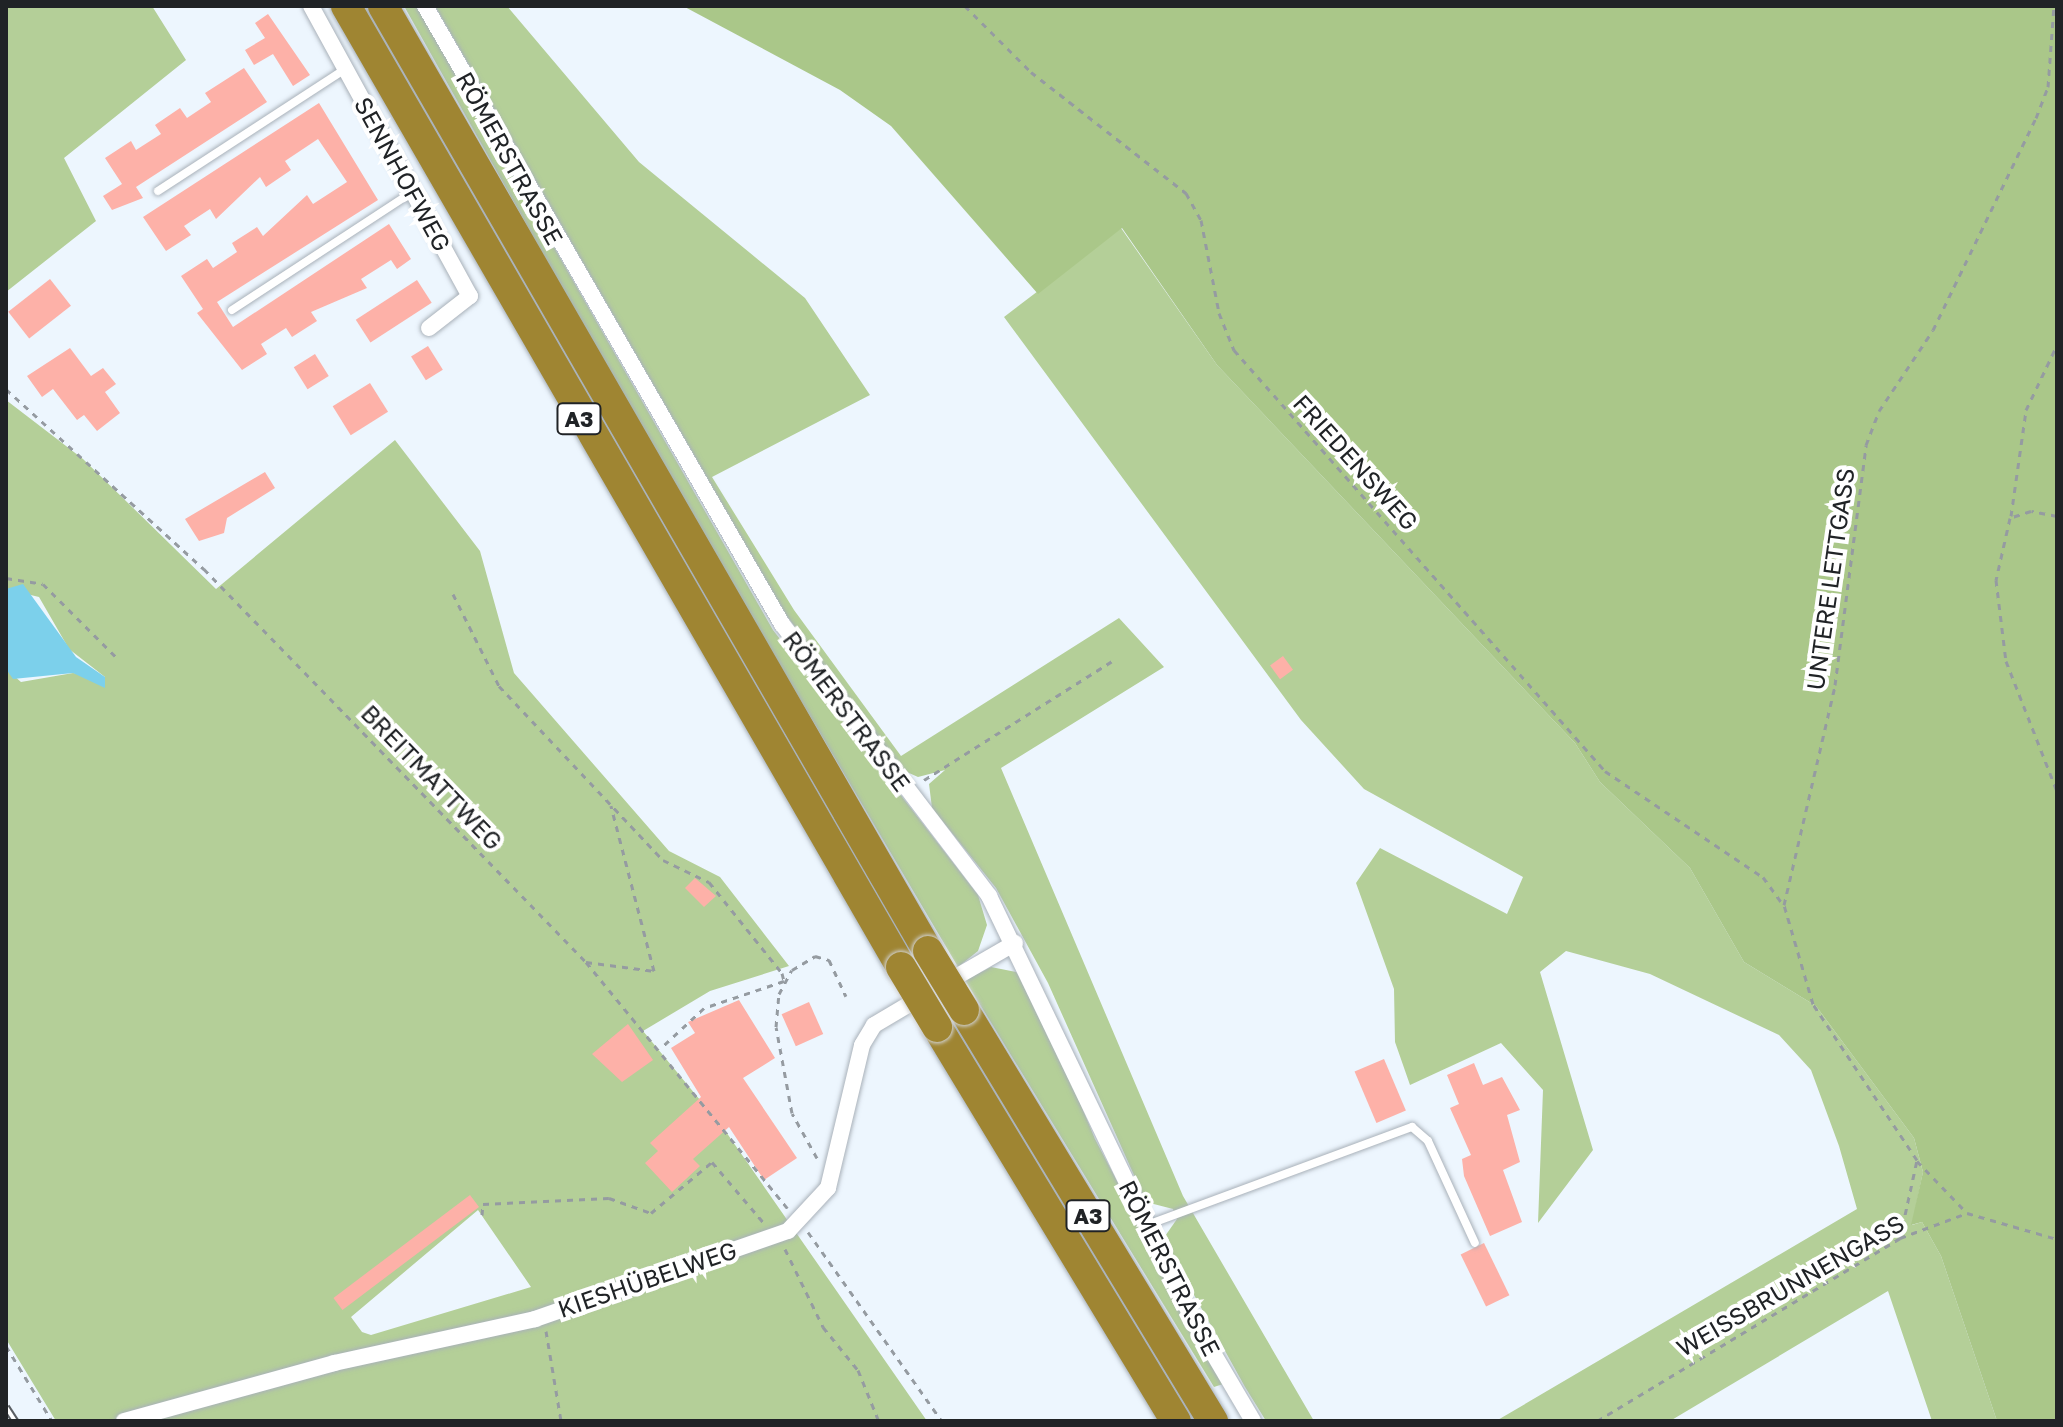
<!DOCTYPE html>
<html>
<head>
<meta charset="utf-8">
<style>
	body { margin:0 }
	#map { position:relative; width:2063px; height:1427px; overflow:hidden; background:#edf6fe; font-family:"Golos Text",sans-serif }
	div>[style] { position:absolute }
	.green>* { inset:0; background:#b4cf98 }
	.forest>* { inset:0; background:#aac789 }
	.water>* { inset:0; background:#7cd0eb }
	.building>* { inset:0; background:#fdb1a8; transform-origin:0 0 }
	.path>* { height:3px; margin-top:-1.5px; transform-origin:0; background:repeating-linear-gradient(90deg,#959ba1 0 6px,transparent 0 12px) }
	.roads { filter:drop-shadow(0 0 2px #a9b1b9) drop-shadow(0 0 2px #a9b1b9) }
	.service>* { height:8px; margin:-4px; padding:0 4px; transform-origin:4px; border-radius:4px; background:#fff }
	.minor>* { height:16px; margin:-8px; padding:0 8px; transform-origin:8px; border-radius:8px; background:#fff }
	.motorway>* { height:30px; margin:-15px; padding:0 15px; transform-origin:15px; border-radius:15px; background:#9f8532 }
	.rail>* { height:8px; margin-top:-4px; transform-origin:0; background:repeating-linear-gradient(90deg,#fff 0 15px,#5a5e63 0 30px); box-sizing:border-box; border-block:2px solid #5a5e63 }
	.bridges { filter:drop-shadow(0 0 2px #d2d3d4) drop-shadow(0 0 2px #d2d3d4) }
	.motorway-bridge>* { height:30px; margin:-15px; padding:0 15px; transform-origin:15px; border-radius:15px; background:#9f8532 }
	span { translate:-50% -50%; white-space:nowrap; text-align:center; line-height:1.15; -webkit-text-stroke:8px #fff; paint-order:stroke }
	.shield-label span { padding:2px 6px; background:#fff; border:2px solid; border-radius:6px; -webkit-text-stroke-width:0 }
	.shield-label { font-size:22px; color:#202326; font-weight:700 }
	.street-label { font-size:24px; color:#202326 }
	.frame { position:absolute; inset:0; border:8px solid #202326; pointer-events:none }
</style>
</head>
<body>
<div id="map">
	<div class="green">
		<i style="clip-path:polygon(6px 6px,152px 6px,186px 60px,64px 158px,96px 221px,6px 292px)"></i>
		<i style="clip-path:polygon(404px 6px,416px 6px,773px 630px,978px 895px,987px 925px,978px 951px,958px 967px,649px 443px)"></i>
		<i style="clip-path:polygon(435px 6px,507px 6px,639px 162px,805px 298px,870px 395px,712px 477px,794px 610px,901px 756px,1119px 618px,1164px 667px,1001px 768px,1183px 1196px,1314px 1421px,1266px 1421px,1245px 1387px,1163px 1239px,1177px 1219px,1173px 1209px,1146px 1202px,1048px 983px,996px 888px,932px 808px,929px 784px,945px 770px,918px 777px,900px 769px,787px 616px)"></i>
		<i style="clip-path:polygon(1121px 228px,1217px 365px,1575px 743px,1600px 782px,1690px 868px,1744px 962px,1816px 1006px,1914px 1138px,1923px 1172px,1912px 1225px,1922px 1222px,1941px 1256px,1997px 1421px,1932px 1421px,1888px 1291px,1670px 1421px,1496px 1421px,1857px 1209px,1839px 1146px,1811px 1070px,1779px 1035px,1650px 974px,1566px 951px,1540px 972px,1593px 1150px,1538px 1223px,1543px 1090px,1501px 1043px,1410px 1085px,1395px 1042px,1394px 989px,1356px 883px,1380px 848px,1507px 914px,1523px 877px,1364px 789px,1301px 720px,1004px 317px)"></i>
		<i style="clip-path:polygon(evenodd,6px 400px,83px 459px,216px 589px,395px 440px,480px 551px,514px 673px,669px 851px,720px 877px,789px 966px,710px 991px,643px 1031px,724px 1129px,927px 1421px,56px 1421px,6px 1339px,6px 635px,6px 669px,21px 682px,73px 673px,105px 677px,69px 649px,39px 597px,6px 589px,6px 400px,478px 1210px,531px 1287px,371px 1335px,362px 1332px,351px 1317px,478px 1210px)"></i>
		<i style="clip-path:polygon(991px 967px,1016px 972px,1034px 991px,1095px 1139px,1223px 1384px,1214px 1387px,965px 980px)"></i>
	</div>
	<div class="forest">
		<i style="clip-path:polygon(683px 6px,2057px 6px,2057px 1421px,1997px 1421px,1941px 1256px,1922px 1222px,1911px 1225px,1923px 1172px,1914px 1138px,1816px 1006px,1744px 962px,1690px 868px,1600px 782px,1575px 743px,1217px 365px,1122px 228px,1038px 294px,891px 126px,840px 90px)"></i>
	</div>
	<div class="water">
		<i style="clip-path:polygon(23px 584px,76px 657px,105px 677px,105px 688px,73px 673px,13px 679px,6px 669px,6px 589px)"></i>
	</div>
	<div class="building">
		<i style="clip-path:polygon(268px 14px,310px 75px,293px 86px,273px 54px,254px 65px,245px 50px,265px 38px,255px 23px)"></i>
		<i style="clip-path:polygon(244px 68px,267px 102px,136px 187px,143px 198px,112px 210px,103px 196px,122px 184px,105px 158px,131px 141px,136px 150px,161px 134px,155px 125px,180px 108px,187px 118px,211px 102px,205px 93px)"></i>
		<i style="clip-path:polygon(319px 103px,378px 200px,217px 302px,233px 327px,389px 224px,411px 259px,397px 269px,391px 260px,361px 279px,367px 288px,311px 312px,317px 321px,292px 337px,286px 328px,261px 344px,267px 354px,242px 370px,197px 313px,203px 309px,181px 276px,207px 259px,213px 268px,237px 252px,232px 243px,257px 227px,263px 236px,307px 195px,313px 204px,347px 182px,318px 139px,285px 161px,291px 170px,266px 187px,260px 177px,216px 219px,210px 209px,184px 226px,191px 235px,166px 251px,143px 217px)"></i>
		<i style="left:50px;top:279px;width:34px;height:53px;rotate:52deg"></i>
		<i style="left:417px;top:280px;width:27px;height:73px;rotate:57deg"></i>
		<i style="left:428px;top:346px;width:28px;height:20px;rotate:58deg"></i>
		<i style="clip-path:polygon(70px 348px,91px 376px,103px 368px,116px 384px,105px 392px,120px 413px,97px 431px,84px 415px,77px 420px,53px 389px,42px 397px,27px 376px)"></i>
		<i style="left:315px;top:354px;width:26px;height:25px;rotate:58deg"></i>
		<i style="left:370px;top:383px;width:34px;height:44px;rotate:58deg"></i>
		<i style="clip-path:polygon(265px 472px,275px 488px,227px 518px,224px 533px,199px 541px,185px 519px)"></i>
		<i style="left:1283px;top:656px;width:17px;height:16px;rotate:54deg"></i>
		<i style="clip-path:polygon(695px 878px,716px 896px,704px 907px,685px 888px)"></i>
		<i style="clip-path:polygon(739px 1000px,775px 1058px,743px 1078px,797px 1158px,764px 1180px,729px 1127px,693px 1159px,700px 1166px,672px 1192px,645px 1163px,658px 1151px,650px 1143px,701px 1097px,671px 1048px,695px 1033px,688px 1022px)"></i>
		<i style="left:809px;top:1002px;width:35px;height:30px;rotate:66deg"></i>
		<i style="clip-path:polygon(628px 1024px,653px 1060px,622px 1082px,592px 1054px)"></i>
		<i style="left:1384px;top:1059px;width:56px;height:32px;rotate:67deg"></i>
		<i style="clip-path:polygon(1474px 1063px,1483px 1085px,1502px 1077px,1520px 1110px,1507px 1115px,1520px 1162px,1503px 1170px,1522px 1222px,1490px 1236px,1464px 1176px,1462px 1159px,1471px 1155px,1450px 1108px,1459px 1104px,1447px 1075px)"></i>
		<i style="left:470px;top:1195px;width:15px;height:171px;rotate:53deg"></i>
		<i style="left:1484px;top:1243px;width:58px;height:26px;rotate:64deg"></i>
	</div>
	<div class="path">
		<i style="left:965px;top:6px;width:93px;rotate:45deg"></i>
		<i style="left:1031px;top:72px;width:197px;rotate:38deg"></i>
		<i style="left:1186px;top:193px;width:31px;rotate:61deg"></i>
		<i style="left:1201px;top:220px;width:95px;rotate:79deg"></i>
		<i style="left:1219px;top:313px;width:40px;rotate:68deg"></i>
		<i style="left:1234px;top:350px;width:561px;rotate:48.61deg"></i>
		<i style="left:1605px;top:771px;width:190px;rotate:33.9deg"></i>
		<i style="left:1763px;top:877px;width:32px;rotate:54deg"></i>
		<i style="left:6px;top:389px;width:268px;rotate:42.3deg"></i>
		<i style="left:204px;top:569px;width:548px;rotate:45.81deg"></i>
		<i style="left:586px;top:962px;width:318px;rotate:50.7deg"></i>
		<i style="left:2011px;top:516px;width:107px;rotate:-81.9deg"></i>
		<i style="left:2026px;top:410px;width:72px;rotate:-64.5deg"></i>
		<i style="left:2057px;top:516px;width:26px;rotate:-169deg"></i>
		<i style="left:2031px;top:511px;width:22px;rotate:162deg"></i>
		<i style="left:2010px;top:518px;width:64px;rotate:102.7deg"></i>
		<i style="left:1996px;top:580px;width:82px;rotate:83deg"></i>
		<i style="left:2006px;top:661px;width:140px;rotate:68.6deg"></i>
		<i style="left:6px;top:578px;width:37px;rotate:9deg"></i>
		<i style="left:43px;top:584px;width:107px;rotate:45deg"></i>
		<i style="left:453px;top:594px;width:103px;rotate:63.4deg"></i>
		<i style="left:499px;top:686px;width:239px;rotate:46.7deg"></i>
		<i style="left:663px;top:860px;width:51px;rotate:25.6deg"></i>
		<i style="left:709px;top:882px;width:117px;rotate:51.3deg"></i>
		<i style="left:782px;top:973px;width:8px;rotate:76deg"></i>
		<i style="left:784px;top:981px;width:84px;rotate:161.4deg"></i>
		<i style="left:704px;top:1008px;width:59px;rotate:137.1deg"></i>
		<i style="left:924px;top:780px;width:222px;rotate:-32.3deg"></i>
		<i style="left:586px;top:962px;width:69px;rotate:7.5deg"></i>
		<i style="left:654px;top:971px;width:171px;rotate:-104.6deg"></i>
		<i style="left:817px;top:1158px;width:51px;rotate:-119.1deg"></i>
		<i style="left:792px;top:1113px;width:87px;rotate:-100.5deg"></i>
		<i style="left:776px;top:1027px;width:33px;rotate:-85deg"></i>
		<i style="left:779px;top:994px;width:27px;rotate:-62deg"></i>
		<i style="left:792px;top:970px;width:27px;rotate:-31deg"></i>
		<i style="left:815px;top:956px;width:15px;rotate:16deg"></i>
		<i style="left:829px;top:960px;width:40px;rotate:65deg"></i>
		<i style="left:1917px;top:1161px;width:72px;rotate:46.1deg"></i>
		<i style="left:482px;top:1215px;width:11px;rotate:-85deg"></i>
		<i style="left:483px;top:1204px;width:126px;rotate:-2.7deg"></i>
		<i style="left:609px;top:1198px;width:45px;rotate:19.7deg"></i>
		<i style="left:651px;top:1213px;width:80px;rotate:-39.9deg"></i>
		<i style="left:712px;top:1162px;width:79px;rotate:49.6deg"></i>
		<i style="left:808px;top:1232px;width:232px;rotate:54.7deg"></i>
		<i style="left:1900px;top:1238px;width:80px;rotate:-77.7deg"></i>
		<i style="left:1917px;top:1160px;width:187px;rotate:-123.7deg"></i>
		<i style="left:1813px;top:1004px;width:103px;rotate:-106.3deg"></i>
		<i style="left:1784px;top:905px;width:226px;rotate:-76.9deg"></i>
		<i style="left:1835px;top:685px;width:242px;rotate:-82.6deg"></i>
		<i style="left:1866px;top:445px;width:36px;rotate:-69deg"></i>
		<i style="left:1879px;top:411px;width:97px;rotate:-56.3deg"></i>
		<i style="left:1933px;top:330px;width:236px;rotate:-64.1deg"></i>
		<i style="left:2036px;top:118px;width:33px;rotate:-69deg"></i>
		<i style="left:2048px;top:87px;width:81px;rotate:-85.8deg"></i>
		<i style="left:785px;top:1249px;width:87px;rotate:64deg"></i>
		<i style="left:823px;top:1327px;width:55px;rotate:50.9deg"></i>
		<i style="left:858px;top:1370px;width:53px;rotate:67.8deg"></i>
		<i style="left:546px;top:1331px;width:91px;rotate:80.5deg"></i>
		<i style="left:6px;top:1346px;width:88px;rotate:58.5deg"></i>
		<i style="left:1597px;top:1421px;width:354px;rotate:-31.1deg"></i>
		<i style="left:1900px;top:1238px;width:72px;rotate:-20.5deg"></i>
		<i style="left:1967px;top:1213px;width:94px;rotate:16.1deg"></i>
	</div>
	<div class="roads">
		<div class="service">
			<i style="left:158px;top:191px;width:223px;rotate:-33.1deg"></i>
			<i style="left:232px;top:310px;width:215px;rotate:-33.2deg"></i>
			<i style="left:1147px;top:1225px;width:283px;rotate:-20.3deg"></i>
			<i style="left:1412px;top:1127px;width:21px;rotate:41deg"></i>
			<i style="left:1428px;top:1141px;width:112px;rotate:65.3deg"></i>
		</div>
		<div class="minor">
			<i style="left:311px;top:6px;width:331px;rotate:61.3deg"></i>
			<i style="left:470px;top:296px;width:52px;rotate:142deg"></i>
			<i style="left:425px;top:6px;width:714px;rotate:59.99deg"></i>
			<i style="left:782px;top:624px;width:342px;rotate:52.7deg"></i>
			<i style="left:989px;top:896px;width:470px;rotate:64.3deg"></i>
			<i style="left:1193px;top:1319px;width:118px;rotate:59.5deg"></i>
			<i style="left:944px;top:984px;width:82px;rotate:-30deg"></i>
			<i style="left:124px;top:1421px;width:218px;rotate:-15.4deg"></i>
			<i style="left:334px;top:1363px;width:206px;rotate:-12.3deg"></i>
			<i style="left:535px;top:1319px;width:268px;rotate:-19.2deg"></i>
			<i style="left:788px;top:1231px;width:59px;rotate:-47.1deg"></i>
			<i style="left:828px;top:1188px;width:147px;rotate:-76.6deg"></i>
			<i style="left:862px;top:1045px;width:23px;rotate:-59deg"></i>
			<i style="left:874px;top:1025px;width:57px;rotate:-30.6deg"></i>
		</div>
		<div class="motorway">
			<i style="left:346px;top:6px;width:1110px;rotate:59.99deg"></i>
			<i style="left:383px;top:6px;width:1091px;rotate:60.03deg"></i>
			<i style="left:964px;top:1010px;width:481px;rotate:58.8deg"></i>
			<i style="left:937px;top:1027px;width:461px;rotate:58.8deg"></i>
		</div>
	</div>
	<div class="rail">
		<i style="left:6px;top:1407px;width:17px;rotate:57deg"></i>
	</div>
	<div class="bridges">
		<div class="motorway-bridge">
			<i style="left:928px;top:951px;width:69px;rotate:58.6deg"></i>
			<i style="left:901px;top:967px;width:70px;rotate:59deg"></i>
		</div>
	</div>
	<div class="shield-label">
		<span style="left:579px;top:419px">A3</span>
		<span style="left:1088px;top:1216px">A3</span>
	</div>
	<div class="street-label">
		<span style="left:510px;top:158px;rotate:61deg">RÖMERSTRASSE</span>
		<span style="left:403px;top:174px;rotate:61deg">SENNHOFWEG</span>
		<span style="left:1356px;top:462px;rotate:48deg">FRIEDENSWEG</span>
		<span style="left:1830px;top:579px;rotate:-82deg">UNTERE LETTGASS</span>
		<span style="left:847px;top:711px;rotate:53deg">RÖMERSTRASSE</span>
		<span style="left:432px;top:777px;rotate:46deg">BREITMATTWEG</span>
		<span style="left:1170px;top:1268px;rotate:63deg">RÖMERSTRASSE</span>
		<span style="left:647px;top:1279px;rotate:-19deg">KIESHÜBELWEG</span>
		<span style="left:1790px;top:1285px;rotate:-30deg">WEISSBRUNNENGASS</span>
	</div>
	<div class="frame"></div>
</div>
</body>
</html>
